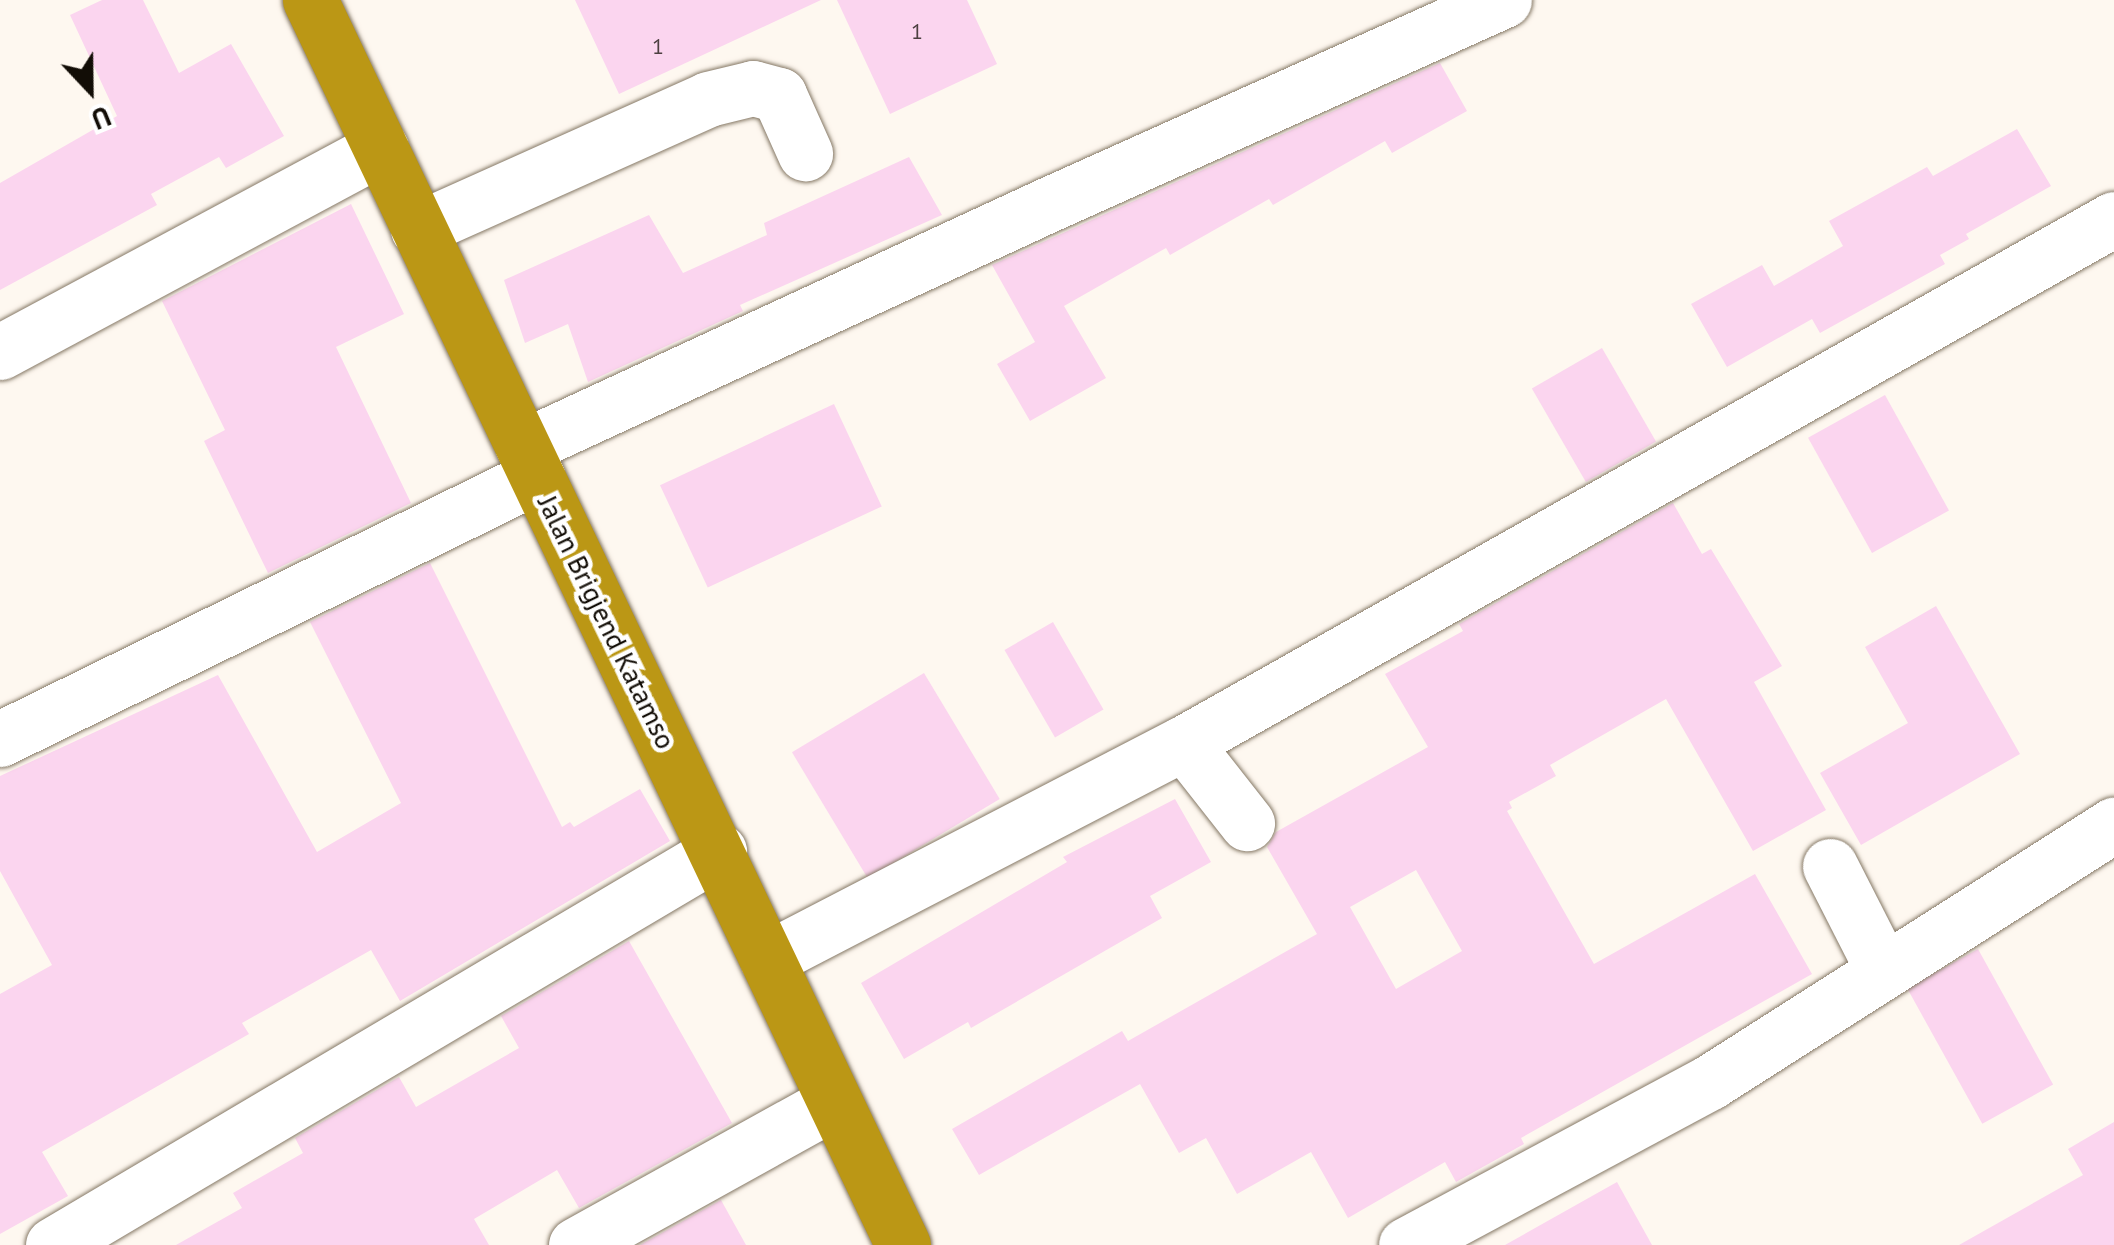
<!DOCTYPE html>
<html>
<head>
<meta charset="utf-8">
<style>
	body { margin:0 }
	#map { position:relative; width:2114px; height:1245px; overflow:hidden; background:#fef8f0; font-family:"PT Sans",sans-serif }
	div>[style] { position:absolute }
	.building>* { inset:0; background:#fbd5ef; transform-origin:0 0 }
	.roads { filter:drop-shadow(0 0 2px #857865) drop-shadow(0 0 2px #857865) }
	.minor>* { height:55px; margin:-27.5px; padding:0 27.5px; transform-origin:27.5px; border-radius:27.5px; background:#fff }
	.highway>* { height:55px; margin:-27.5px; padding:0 27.5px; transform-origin:27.5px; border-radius:27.5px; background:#bb9715 }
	span { translate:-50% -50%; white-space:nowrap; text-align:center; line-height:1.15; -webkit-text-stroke:9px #fff; paint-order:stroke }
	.number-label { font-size:22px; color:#4c3f40 }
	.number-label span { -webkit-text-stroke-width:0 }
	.street-label { font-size:28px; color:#120d06 }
	.north { position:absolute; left:40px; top:40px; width:100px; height:100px; -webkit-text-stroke:8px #fff; paint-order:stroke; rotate:158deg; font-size:28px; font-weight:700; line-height:40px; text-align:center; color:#120d06 }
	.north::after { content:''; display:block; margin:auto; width:35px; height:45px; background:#120d06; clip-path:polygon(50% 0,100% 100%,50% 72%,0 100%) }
</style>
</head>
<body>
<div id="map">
	<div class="building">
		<i style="clip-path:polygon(102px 0,143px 0,179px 73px,231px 44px,284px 136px,226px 168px,219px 157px,151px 194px,157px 205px,0 290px,0 183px,117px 116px,70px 15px)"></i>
		<i style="clip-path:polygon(575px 0,821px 0,619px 94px)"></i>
		<i style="clip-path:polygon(837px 0,967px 0,997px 64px,890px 114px)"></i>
		<i style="clip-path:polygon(1440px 63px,1467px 111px,1392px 153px,1385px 141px,1273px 205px,1269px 199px,1170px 255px,1166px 248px,1064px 306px,1106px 378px,1030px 421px,997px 364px,1035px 342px,992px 265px)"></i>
		<i style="clip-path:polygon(2017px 129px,2051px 186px,1966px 234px,1969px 239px,1940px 255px,1945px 264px,1820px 333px,1812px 319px,1727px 367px,1691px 304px,1762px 265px,1774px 286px,1843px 246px,1829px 221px,1927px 167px,1933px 176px)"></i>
		<i style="clip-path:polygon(909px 157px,942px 215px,740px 305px,743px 311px,588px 382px,568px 324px,525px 343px,504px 280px,649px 215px,683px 273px,767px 235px,764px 223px)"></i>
		<i style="clip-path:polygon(351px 204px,404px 314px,336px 347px,411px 503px,268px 573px,204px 441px,225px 430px,162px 301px)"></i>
		<i style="left:1602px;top:348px;width:108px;height:81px;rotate:60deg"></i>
		<i style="left:1885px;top:395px;width:132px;height:88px;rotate:61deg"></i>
		<i style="left:834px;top:404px;width:113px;height:192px;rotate:65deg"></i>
		<i style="clip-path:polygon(evenodd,1673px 503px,1702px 554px,1711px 549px,1782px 666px,1754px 682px,1826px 810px,1753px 851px,1666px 699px,1550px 765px,1556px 776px,1509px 802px,1512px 808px,1507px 811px,1594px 964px,1755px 874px,1812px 974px,1521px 1138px,1524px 1144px,1456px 1182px,1445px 1162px,1348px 1218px,1311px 1152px,1237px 1194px,1206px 1138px,1179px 1153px,1140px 1084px,979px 1175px,952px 1129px,1122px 1031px,1128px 1041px,1317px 934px,1267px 847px,1276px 832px,1428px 747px,1385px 674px,1463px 631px,1459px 624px,1673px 503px,1416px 870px,1462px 951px,1396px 989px,1350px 907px,1416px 870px)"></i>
		<i style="clip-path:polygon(430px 563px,562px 827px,570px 822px,574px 827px,640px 789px,670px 841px,400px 1001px,371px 950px,242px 1023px,249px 1034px,42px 1152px,68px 1196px,0 1234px,0 994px,52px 965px,0 871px,0 776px,218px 675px,317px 852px,401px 803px,310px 622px)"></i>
		<i style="clip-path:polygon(1936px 606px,2020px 754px,1861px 845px,1820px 773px,1908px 723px,1865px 647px)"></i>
		<i style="left:1053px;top:622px;width:101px;height:56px;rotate:60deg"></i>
		<i style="left:924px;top:673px;width:147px;height:154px;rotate:59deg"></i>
		<i style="clip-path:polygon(1175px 799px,1211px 862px,1150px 896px,1162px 918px,971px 1028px,968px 1022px,904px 1059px,861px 983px,1067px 862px,1063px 857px)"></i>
		<i style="clip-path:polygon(629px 941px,732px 1123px,579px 1208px,557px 1170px,474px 1219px,489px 1245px,176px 1245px,242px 1208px,233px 1193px,303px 1153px,295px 1138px,399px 1077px,416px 1107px,519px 1048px,501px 1016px)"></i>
		<i style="left:1978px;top:949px;width:155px;height:81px;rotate:61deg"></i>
		<i style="clip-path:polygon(2114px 1122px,2114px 1245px,1959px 1245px,2083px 1175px,2068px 1149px)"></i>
		<i style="clip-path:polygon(1617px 1182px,1652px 1245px,1505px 1245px)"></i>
		<i style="clip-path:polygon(721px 1200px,746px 1245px,640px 1245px)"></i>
	</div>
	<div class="roads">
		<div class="minor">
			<i style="left:418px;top:229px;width:318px;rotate:-24.1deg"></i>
			<i style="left:708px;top:99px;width:46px;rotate:-13.7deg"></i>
			<i style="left:753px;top:88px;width:27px;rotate:15deg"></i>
			<i style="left:779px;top:95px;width:64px;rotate:65.9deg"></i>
			<i style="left:0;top:352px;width:432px;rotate:-28.2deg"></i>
			<i style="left:523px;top:447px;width:575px;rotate:-24.78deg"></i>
			<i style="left:1045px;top:206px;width:503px;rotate:-24.17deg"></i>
			<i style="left:0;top:739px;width:598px;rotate:-26.09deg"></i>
			<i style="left:1184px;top:743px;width:102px;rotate:51.8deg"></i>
			<i style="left:1830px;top:866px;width:117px;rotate:63deg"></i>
			<i style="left:767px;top:959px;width:470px;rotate:-27.4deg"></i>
			<i style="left:1184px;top:743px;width:1067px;rotate:-29.4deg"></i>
			<i style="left:53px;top:1245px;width:774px;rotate:-30.61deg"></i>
			<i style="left:576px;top:1245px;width:295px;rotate:-29deg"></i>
			<i style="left:1406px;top:1245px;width:345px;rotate:-28.2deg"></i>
			<i style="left:1710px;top:1082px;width:479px;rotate:-32.5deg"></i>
		</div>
		<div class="highway">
			<i style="left:310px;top:0;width:1379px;rotate:64.53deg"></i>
		</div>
	</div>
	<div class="number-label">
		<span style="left:917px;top:32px">1</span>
		<span style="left:658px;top:47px">1</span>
	</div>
	<div class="street-label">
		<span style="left:607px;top:622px;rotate:64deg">Jalan Brigjend Katamso</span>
	</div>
	<div class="north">U</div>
</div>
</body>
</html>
